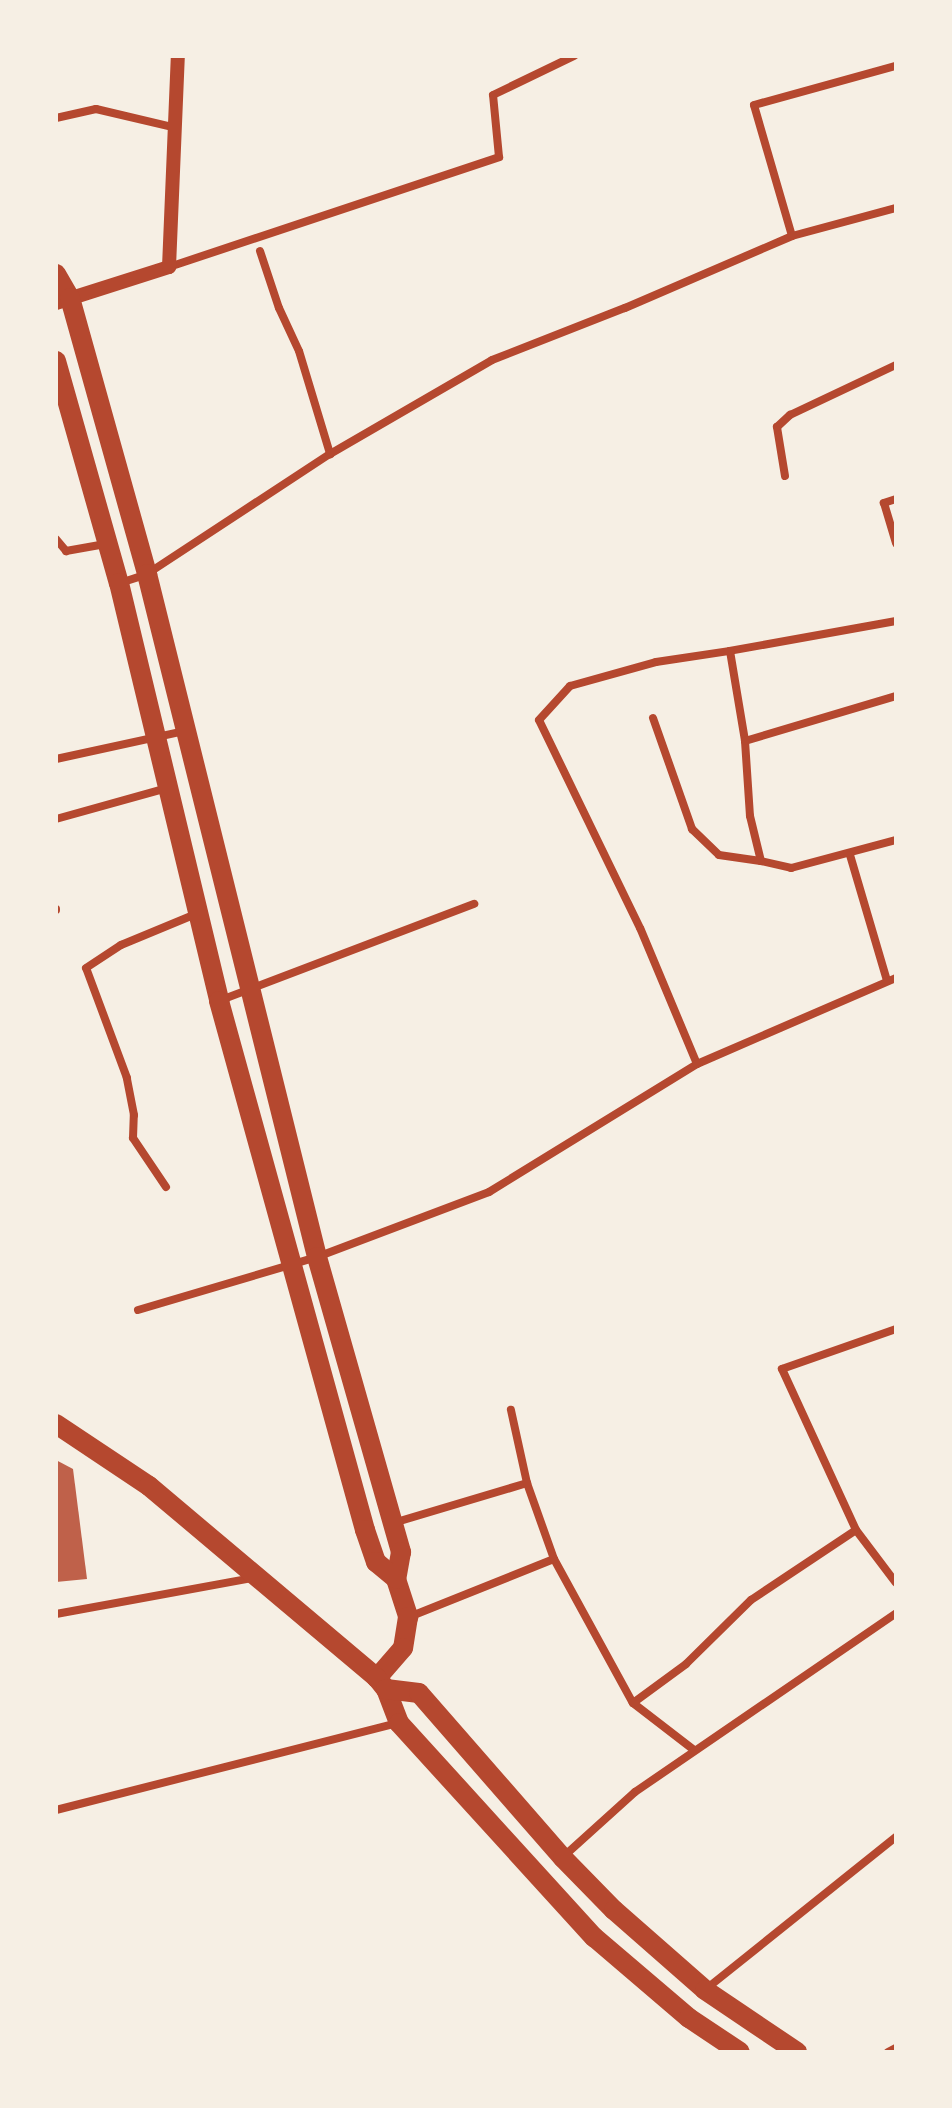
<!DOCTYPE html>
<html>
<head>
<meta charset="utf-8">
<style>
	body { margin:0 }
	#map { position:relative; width:952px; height:2108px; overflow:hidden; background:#f6efe4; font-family:"Source Sans 3",sans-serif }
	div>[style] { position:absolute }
	.building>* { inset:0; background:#bf614a }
	.minor>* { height:8px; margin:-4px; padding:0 4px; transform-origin:4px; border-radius:4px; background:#b5482f }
	.tertiary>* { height:14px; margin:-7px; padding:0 7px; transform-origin:7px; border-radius:7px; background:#b5482f }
	.primary>* { height:20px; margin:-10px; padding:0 10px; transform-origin:10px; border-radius:10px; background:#b5482f }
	span { translate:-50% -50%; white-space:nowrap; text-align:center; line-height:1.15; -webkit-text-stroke:7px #f6efe4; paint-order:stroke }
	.frame { position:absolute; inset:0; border:58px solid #f6efe4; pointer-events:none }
</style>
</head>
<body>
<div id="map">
	<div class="building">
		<i style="clip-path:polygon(56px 1460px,73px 1469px,87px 1579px,56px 1582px)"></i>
	</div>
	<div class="minor">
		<i style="left:56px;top:118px;width:41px;rotate:-12.7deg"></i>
		<i style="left:96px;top:109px;width:79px;rotate:13.2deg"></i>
		<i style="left:792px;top:236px;width:136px;rotate:-106.2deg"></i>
		<i style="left:754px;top:105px;width:147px;rotate:-15.4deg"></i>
		<i style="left:260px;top:251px;width:60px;rotate:71.6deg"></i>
		<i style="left:279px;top:308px;width:47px;rotate:65.1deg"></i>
		<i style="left:299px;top:351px;width:108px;rotate:73.2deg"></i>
		<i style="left:169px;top:267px;width:348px;rotate:-18.4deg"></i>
		<i style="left:499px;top:157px;width:62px;rotate:-95.5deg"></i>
		<i style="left:493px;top:95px;width:90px;rotate:-25.7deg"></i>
		<i style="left:785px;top:476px;width:50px;rotate:-99.3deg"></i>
		<i style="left:777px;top:427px;width:18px;rotate:-43deg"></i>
		<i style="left:790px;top:415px;width:117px;rotate:-25.3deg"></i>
		<i style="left:896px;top:499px;width:13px;rotate:162deg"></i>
		<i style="left:884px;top:503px;width:42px;rotate:73.3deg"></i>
		<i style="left:56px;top:539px;width:16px;rotate:50deg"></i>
		<i style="left:66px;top:551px;width:40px;rotate:-10deg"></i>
		<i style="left:120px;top:583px;width:28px;rotate:-18deg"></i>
		<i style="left:147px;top:574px;width:219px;rotate:-33.3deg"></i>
		<i style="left:330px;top:454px;width:187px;rotate:-30.1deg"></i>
		<i style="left:492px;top:360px;width:143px;rotate:-21.4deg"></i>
		<i style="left:625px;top:308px;width:182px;rotate:-23.3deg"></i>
		<i style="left:792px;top:236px;width:108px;rotate:-15.1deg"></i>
		<i style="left:896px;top:621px;width:169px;rotate:169.8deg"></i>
		<i style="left:730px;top:651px;width:91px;rotate:80.5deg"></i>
		<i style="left:745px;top:741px;width:75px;rotate:86.2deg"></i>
		<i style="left:750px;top:816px;width:46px;rotate:76.3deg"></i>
		<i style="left:761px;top:861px;width:31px;rotate:13deg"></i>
		<i style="left:791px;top:868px;width:109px;rotate:-14.9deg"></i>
		<i style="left:653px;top:718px;width:118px;rotate:70.6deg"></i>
		<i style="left:692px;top:829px;width:37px;rotate:44deg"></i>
		<i style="left:719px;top:855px;width:42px;rotate:8.1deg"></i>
		<i style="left:745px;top:741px;width:158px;rotate:-16.6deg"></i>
		<i style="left:56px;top:759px;width:131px;rotate:-12.3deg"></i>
		<i style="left:56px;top:819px;width:115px;rotate:-15.6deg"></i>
		<i style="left:850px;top:855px;width:131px;rotate:73.6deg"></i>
		<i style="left:56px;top:909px;width:1px;rotate:90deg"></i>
		<i style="left:221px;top:1000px;width:271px;rotate:-20.8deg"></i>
		<i style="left:697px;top:1064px;width:147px;rotate:-112.7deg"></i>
		<i style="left:640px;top:928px;width:231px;rotate:-115.9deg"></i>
		<i style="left:539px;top:720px;width:46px;rotate:-47.6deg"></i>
		<i style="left:570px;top:686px;width:89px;rotate:-15.6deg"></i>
		<i style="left:656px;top:662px;width:75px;rotate:-8.5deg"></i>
		<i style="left:166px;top:1187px;width:59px;rotate:-124deg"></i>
		<i style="left:133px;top:1138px;width:23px;rotate:-88deg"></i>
		<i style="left:134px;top:1115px;width:38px;rotate:-101deg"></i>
		<i style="left:127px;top:1078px;width:117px;rotate:-110.4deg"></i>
		<i style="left:86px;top:968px;width:42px;rotate:-33.3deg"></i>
		<i style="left:121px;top:945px;width:81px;rotate:-22.5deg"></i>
		<i style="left:138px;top:1310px;width:187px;rotate:-16.5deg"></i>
		<i style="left:317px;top:1257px;width:184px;rotate:-20.7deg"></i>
		<i style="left:489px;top:1192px;width:244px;rotate:-31.6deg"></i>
		<i style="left:697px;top:1064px;width:217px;rotate:-23.4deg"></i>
		<i style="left:896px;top:1329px;width:121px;rotate:160.7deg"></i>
		<i style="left:782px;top:1369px;width:177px;rotate:65.3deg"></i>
		<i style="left:856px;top:1530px;width:66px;rotate:53deg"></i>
		<i style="left:393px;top:1523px;width:140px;rotate:-16.6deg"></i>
		<i style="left:527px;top:1483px;width:75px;rotate:-102.4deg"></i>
		<i style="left:554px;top:1559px;width:164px;rotate:61.3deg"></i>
		<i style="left:633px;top:1703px;width:77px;rotate:37.6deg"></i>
		<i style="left:56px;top:1614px;width:199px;rotate:-10.4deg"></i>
		<i style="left:409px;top:1617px;width:156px;rotate:-21.8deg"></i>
		<i style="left:554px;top:1559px;width:81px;rotate:-109.6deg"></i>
		<i style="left:633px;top:1703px;width:66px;rotate:-36.3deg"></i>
		<i style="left:686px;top:1664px;width:91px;rotate:-44.6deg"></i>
		<i style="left:751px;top:1600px;width:126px;rotate:-33.7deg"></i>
		<i style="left:56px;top:1810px;width:353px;rotate:-14.3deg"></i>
		<i style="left:563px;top:1857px;width:97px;rotate:-42.1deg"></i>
		<i style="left:635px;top:1792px;width:316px;rotate:-34.4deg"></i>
		<i style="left:706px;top:1989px;width:243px;rotate:-38.7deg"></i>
		<i style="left:888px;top:2052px;width:9px;rotate:-27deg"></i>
	</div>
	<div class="tertiary">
		<i style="left:56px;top:303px;width:119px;rotate:-17.7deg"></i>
		<i style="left:169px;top:267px;width:211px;rotate:-87.6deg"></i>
	</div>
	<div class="primary">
		<i style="left:56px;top:274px;width:28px;rotate:60deg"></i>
		<i style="left:70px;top:298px;width:287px;rotate:74.4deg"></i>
		<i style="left:147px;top:574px;width:704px;rotate:76.02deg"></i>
		<i style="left:317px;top:1257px;width:307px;rotate:74.1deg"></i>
		<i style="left:401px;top:1552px;width:27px;rotate:100deg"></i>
		<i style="left:396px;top:1579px;width:40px;rotate:72deg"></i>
		<i style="left:408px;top:1617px;width:31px;rotate:99deg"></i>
		<i style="left:403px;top:1648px;width:40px;rotate:131deg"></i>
		<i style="left:56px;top:361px;width:231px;rotate:74.2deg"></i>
		<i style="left:119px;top:583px;width:430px;rotate:76.5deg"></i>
		<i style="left:219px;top:1001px;width:549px;rotate:74.57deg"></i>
		<i style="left:365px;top:1530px;width:34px;rotate:71deg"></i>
		<i style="left:376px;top:1562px;width:26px;rotate:40deg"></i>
		<i style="left:56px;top:1424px;width:112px;rotate:33.7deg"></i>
		<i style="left:149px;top:1486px;width:298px;rotate:40.1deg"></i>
		<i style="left:377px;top:1678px;width:14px;rotate:51deg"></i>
		<i style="left:386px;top:1689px;width:36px;rotate:69deg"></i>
		<i style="left:399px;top:1723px;width:290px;rotate:47.7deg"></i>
		<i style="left:594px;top:1937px;width:125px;rotate:40.5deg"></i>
		<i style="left:689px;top:2018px;width:61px;rotate:33.7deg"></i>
		<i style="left:386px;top:1689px;width:33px;rotate:7deg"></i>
		<i style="left:419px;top:1693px;width:219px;rotate:48.9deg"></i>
		<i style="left:563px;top:1858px;width:73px;rotate:45.6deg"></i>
		<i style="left:614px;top:1910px;width:121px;rotate:41.3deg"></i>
		<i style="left:705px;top:1990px;width:111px;rotate:34deg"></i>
	</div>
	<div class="frame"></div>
</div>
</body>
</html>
